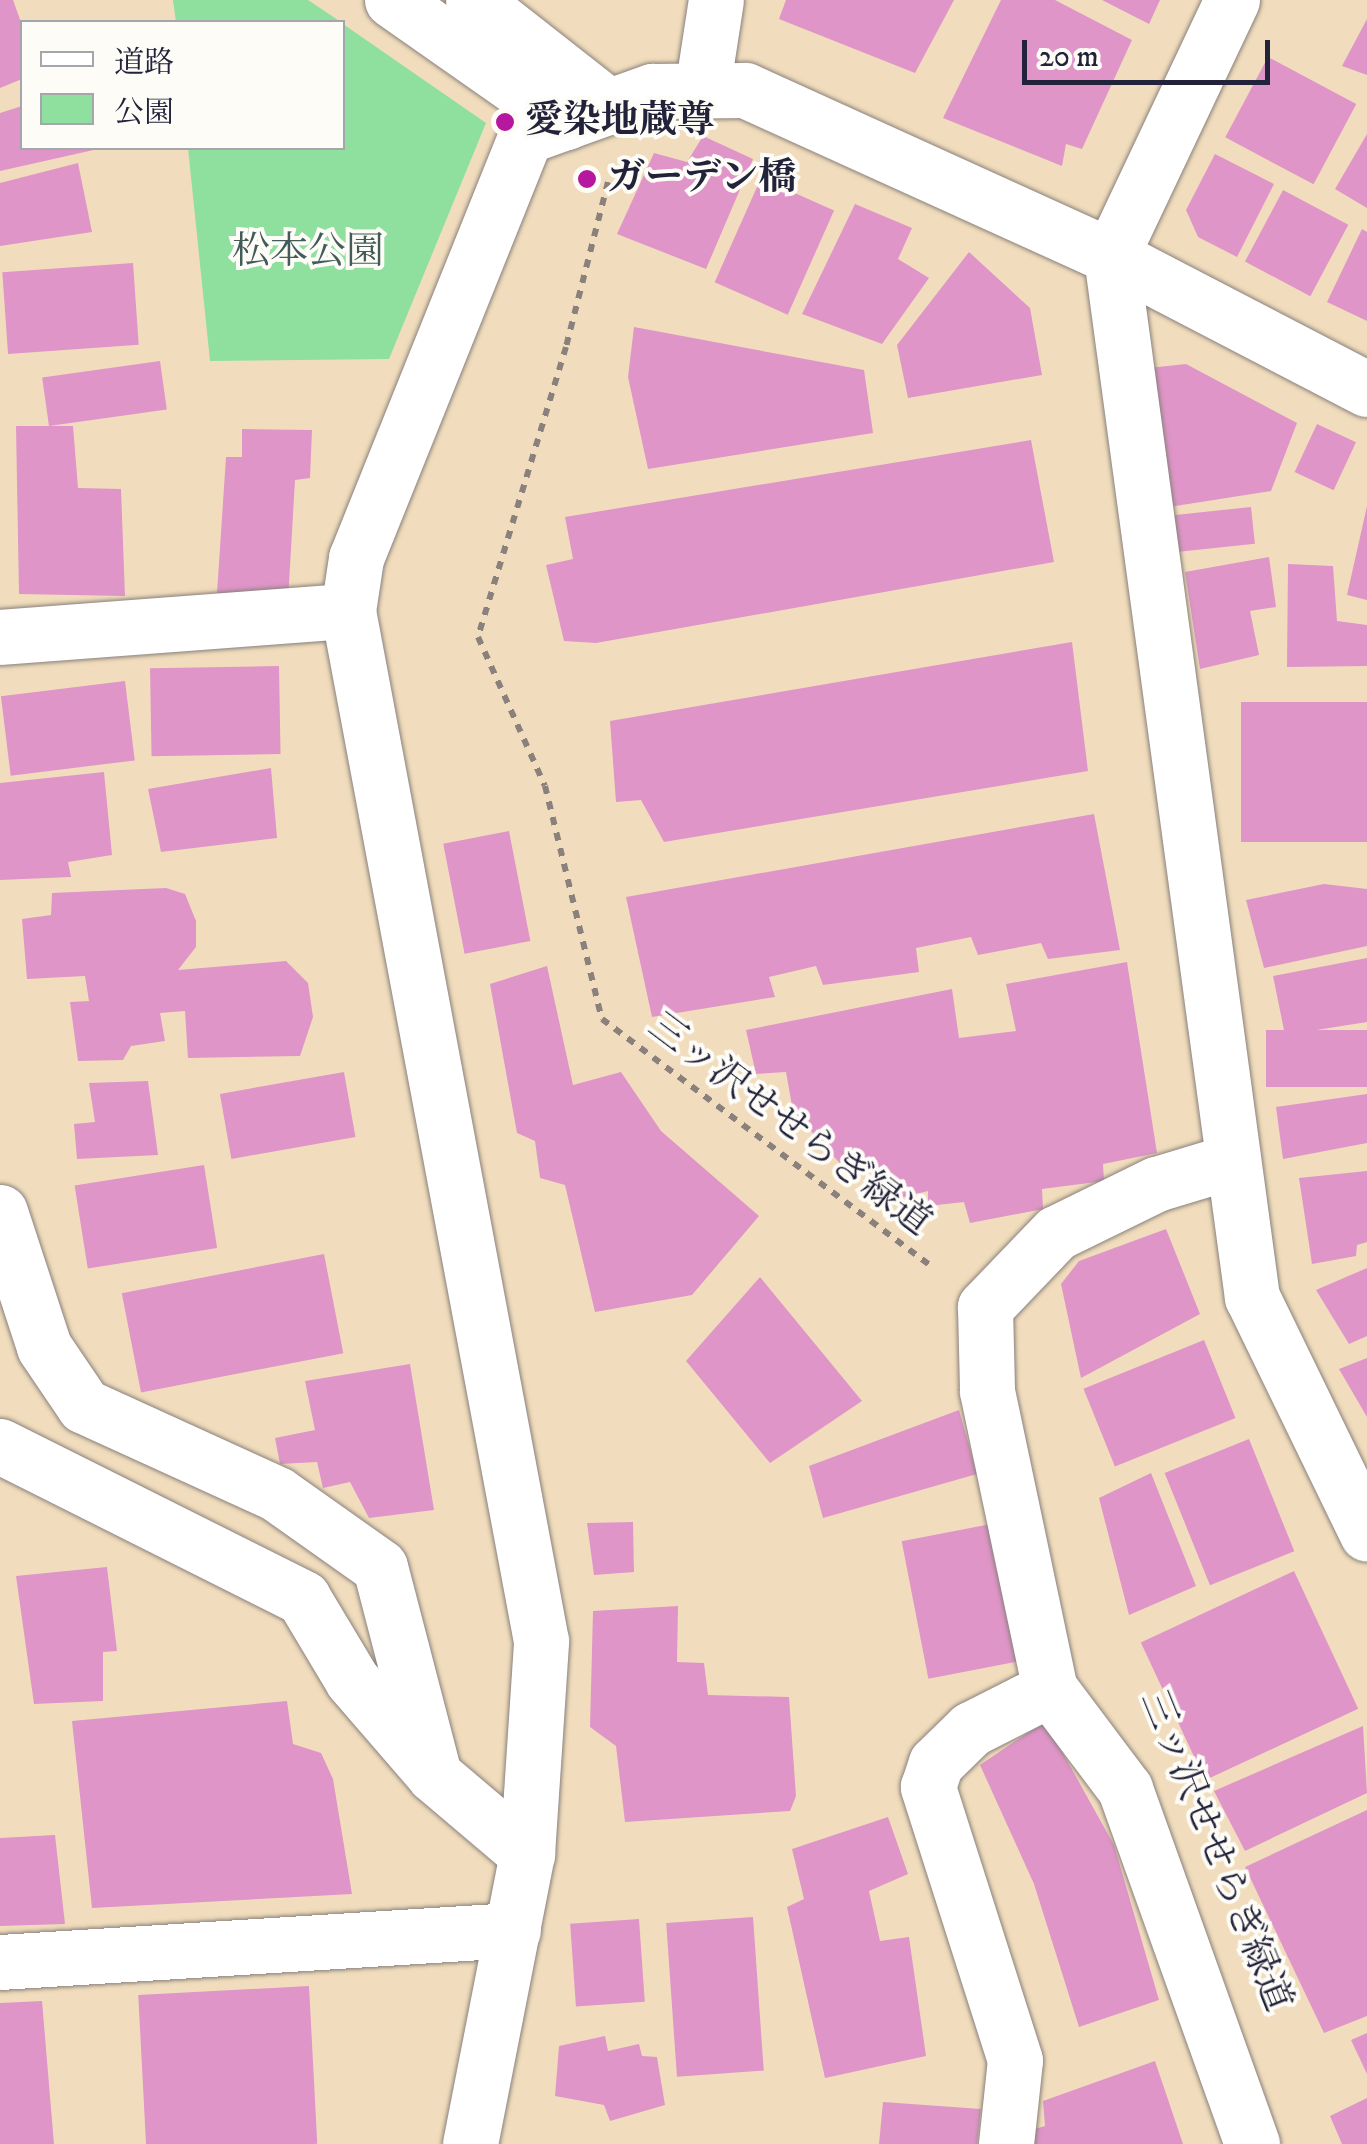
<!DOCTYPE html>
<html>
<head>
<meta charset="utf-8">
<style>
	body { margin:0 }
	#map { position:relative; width:1367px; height:2144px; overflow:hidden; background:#f1ddbd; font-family:"IM FELL DW Pica","Noto Serif JP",serif }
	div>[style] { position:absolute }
	.green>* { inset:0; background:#8fdf9e }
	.building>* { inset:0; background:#df95c8; transform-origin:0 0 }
	.path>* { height:6px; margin-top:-3px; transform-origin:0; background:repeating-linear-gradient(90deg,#8a807c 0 8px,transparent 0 16px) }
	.roads { filter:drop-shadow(0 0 2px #8a807c) drop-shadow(0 0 2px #8a807c) }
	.minor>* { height:55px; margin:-27.5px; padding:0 27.5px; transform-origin:27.5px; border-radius:27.5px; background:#fff }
	.dots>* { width:28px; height:28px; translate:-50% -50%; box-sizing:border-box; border:5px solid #fdfcf7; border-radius:50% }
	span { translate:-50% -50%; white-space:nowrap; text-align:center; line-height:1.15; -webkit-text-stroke:8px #fdfcf7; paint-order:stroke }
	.poi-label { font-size:38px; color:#22223b; font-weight:700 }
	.left { translate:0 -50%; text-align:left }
	.park-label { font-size:38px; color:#435b59 }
	.street-label { font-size:38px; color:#22223b }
	.legend { position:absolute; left:20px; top:20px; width:325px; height:130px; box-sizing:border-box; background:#fdfcf7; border:2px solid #a5a5ac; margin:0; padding:12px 18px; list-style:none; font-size:30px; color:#22223b }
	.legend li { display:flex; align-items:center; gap:20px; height:50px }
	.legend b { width:50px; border:2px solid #a5a5ac }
	.scale { position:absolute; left:1022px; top:40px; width:248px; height:45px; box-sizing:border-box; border:5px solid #22223b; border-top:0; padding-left:12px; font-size:30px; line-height:35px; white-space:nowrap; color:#22223b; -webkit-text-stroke:8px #fdfcf7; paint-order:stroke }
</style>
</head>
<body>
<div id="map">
	<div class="green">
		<i style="clip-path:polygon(173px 0,308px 0,341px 22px,176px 22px)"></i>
		<i style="clip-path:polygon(343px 24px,486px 123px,389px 359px,210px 361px,188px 148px,342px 148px)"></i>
	</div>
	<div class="building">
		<i style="clip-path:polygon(0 0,13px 0,22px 25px,22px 79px,0 88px)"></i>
		<i style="clip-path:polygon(786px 0,954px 0,915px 73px,779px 19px)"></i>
		<i style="clip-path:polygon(1001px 0,1055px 0,1132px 40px,1082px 149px,1066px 144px,1062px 166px,943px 118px)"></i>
		<i style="clip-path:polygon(1102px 0,1160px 0,1149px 24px)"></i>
		<i style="clip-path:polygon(1367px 19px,1367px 75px,1342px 66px)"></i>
		<i style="left:1268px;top:57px;width:100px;height:91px;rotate:28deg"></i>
		<i style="clip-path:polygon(22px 106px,22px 148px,98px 149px,0 171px,0 113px)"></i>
		<i style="clip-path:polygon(1367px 134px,1367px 208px,1335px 189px)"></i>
		<i style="clip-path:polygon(703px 136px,753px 159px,706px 269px,617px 234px,654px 153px,687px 162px)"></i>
		<i style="clip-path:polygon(1215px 154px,1274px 184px,1237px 257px,1198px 237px,1186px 210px)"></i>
		<i style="clip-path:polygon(78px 163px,92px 232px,0 246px,0 183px)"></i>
		<i style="left:761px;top:178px;width:80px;height:114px;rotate:24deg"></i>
		<i style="left:1283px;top:190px;width:74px;height:81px;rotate:28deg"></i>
		<i style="clip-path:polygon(855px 204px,912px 228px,898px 259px,929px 278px,882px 344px,802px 314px)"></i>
		<i style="clip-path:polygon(1362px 229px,1367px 232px,1367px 321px,1327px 302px)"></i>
		<i style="clip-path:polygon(969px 252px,1030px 308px,1042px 375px,908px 398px,897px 345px)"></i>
		<i style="left:133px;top:263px;width:82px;height:131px;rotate:86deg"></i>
		<i style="clip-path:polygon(634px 327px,864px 370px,873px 433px,648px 469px,628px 377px)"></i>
		<i style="left:160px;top:361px;width:49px;height:119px;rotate:82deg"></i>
		<i style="clip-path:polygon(1186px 364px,1297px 423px,1271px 491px,1169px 507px,1149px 368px)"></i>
		<i style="left:1317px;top:424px;width:43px;height:53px;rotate:25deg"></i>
		<i style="clip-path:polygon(16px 426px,73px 426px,78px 488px,121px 489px,125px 596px,19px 594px)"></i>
		<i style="clip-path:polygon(242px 429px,312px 430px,310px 478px,295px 480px,288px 601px,217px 593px,226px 457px,242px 457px)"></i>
		<i style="clip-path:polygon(1031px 440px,1054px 562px,596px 643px,564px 641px,546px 565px,573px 559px,565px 517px)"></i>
		<i style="clip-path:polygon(1367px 506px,1367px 600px,1347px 595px)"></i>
		<i style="left:1251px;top:507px;width:37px;height:81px;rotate:84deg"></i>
		<i style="clip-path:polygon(1269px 557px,1276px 607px,1250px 611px,1259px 655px,1200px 669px,1185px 572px)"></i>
		<i style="clip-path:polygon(1288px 564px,1333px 566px,1337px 621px,1367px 625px,1367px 666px,1287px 667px)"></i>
		<i style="clip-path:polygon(1072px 642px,1088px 771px,664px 842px,641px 800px,616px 802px,610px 721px)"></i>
		<i style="left:279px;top:666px;width:88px;height:129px;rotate:89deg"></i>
		<i style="left:125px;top:681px;width:80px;height:125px;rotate:83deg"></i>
		<i style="left:1367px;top:702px;width:140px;height:126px;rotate:90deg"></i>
		<i style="clip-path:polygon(271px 768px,277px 838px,161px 852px,148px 789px)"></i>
		<i style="clip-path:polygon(104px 772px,112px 855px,68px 862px,71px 877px,0 880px,0 783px)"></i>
		<i style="clip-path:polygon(1094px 814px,1120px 950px,1048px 959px,1041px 943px,978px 955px,971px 937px,916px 948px,919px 972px,823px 985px,816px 966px,769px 977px,775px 997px,652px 1017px,626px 897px)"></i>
		<i style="left:509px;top:831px;width:112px;height:67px;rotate:79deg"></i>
		<i style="clip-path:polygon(1324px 884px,1367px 889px,1367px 946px,1264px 968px,1246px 900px)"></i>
		<i style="clip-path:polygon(166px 888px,185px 894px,196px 921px,196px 947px,178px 970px,286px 961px,308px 983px,313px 1017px,300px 1056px,188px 1058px,185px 1011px,160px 1013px,165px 1041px,131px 1046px,123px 1060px,78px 1061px,70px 1002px,89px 1001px,85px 976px,27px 979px,22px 919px,51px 915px,52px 893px)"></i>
		<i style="clip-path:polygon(1367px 958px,1367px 1022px,1285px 1035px,1273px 976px)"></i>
		<i style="clip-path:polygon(1127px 962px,1157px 1153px,1103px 1164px,1104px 1181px,1042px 1189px,1043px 1209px,970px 1223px,964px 1202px,928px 1206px,928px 1191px,889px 1201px,877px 1165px,845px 1169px,793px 1111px,786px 1072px,756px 1074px,746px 1030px,952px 989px,959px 1038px,1016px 1031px,1006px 984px)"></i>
		<i style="clip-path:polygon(547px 966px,573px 1085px,621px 1072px,661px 1131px,759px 1216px,692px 1295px,595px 1312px,565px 1185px,540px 1178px,535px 1141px,517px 1133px,490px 984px)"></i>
		<i style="left:1367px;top:1030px;width:57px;height:101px;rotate:90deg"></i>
		<i style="left:344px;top:1072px;width:66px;height:126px;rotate:80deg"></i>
		<i style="clip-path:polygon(148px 1081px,158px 1155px,77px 1159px,74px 1124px,95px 1122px,89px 1083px)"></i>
		<i style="clip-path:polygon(1367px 1094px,1367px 1143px,1283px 1159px,1276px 1107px)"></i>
		<i style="left:204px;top:1165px;width:84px;height:131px;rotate:81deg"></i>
		<i style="clip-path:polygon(1367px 1171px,1367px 1242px,1357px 1245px,1356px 1256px,1312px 1264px,1299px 1178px)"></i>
		<i style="clip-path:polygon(1166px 1229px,1200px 1314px,1081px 1378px,1061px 1284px,1079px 1261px)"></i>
		<i style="left:324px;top:1254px;width:101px;height:206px;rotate:79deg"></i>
		<i style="clip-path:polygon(1367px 1268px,1367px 1336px,1349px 1344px,1316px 1290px)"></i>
		<i style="clip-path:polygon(760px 1277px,862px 1401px,770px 1463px,686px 1361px)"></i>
		<i style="left:1204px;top:1340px;width:84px;height:130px;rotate:68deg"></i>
		<i style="clip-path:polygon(1367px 1358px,1367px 1417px,1339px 1369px)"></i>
		<i style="clip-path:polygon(410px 1364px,434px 1510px,369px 1518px,350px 1482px,323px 1488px,317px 1462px,280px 1464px,275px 1438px,315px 1430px,305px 1381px)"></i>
		<i style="clip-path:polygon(959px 1410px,977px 1474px,823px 1518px,809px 1466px)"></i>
		<i style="left:1249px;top:1439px;width:121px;height:91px;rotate:68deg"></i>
		<i style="clip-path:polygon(1151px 1473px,1196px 1586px,1129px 1615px,1099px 1498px)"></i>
		<i style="clip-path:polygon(633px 1522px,634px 1572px,594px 1575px,587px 1523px)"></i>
		<i style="left:991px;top:1524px;width:140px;height:91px;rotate:79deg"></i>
		<i style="clip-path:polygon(107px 1567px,117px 1651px,103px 1652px,103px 1701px,34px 1704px,16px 1576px)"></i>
		<i style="left:1294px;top:1571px;width:152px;height:169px;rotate:65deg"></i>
		<i style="clip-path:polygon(678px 1606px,677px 1662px,704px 1663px,708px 1695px,789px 1697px,796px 1796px,790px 1811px,625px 1822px,616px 1746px,590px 1727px,593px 1611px)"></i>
		<i style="clip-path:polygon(287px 1701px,293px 1744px,321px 1753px,333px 1779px,352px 1894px,92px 1908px,72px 1721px)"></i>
		<i style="clip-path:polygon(1045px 1721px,1114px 1845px,1159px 2000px,1079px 2027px,1034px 1884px,980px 1765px)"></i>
		<i style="clip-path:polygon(1363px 1726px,1367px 1793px,1245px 1851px,1214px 1791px)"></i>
		<i style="clip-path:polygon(1367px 1810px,1367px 2016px,1324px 2033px,1245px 1867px)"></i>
		<i style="clip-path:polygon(888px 1817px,908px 1874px,869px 1891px,880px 1941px,909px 1937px,926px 2056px,825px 2078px,787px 1907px,804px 1899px,792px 1849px)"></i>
		<i style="clip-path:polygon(55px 1835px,65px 1924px,0 1926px,0 1838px)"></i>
		<i style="left:753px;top:1917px;width:154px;height:87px;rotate:86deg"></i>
		<i style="left:639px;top:1919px;width:83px;height:69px;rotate:86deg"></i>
		<i style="left:309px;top:1986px;width:158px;height:171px;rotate:87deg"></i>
		<i style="clip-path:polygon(42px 2001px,54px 2144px,0 2144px,0 2003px)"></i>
		<i style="clip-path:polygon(1367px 2033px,1367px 2074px,1351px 2040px)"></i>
		<i style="clip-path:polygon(605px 2036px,608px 2051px,639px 2044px,642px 2056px,657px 2057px,665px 2105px,610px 2121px,604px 2105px,555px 2096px,559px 2046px)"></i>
		<i style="clip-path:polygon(1155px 2061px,1183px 2144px,1026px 2144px,1028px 2131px,1045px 2126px,1043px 2101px)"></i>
		<i style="clip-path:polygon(1367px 2098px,1367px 2144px,1342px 2144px,1330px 2116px)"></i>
		<i style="clip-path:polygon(883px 2102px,981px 2109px,977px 2144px,879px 2144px)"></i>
	</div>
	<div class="path">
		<i style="left:608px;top:182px;width:170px;rotate:104.3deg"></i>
		<i style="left:566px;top:347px;width:303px;rotate:106.9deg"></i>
		<i style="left:478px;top:637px;width:163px;rotate:65.8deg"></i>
		<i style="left:545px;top:786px;width:240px;rotate:76.3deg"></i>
		<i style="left:602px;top:1019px;width:411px;rotate:36.9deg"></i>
	</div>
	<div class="roads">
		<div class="minor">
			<i style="left:392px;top:0;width:213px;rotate:35deg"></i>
			<i style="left:473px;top:0;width:172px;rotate:38.1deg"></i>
			<i style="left:1232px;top:0;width:283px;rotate:115.3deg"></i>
			<i style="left:1111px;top:256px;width:1051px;rotate:82.29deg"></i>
			<i style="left:1252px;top:1297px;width:263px;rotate:64.1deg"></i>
			<i style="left:702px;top:90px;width:91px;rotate:-81.2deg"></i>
			<i style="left:0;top:637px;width:349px;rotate:-4.3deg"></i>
			<i style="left:1229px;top:1162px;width:76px;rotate:163.2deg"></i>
			<i style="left:1156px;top:1184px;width:111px;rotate:153.9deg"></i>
			<i style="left:1056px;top:1233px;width:103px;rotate:133.8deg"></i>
			<i style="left:985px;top:1307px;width:84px;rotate:88.6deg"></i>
			<i style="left:987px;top:1391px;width:305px;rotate:78.1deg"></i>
			<i style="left:1050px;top:1689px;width:125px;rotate:53.1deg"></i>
			<i style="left:1125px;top:1789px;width:377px;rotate:70.3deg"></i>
			<i style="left:0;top:1212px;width:142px;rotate:71.9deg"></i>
			<i style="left:44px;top:1347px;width:71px;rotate:55.9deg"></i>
			<i style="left:84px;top:1406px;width:212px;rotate:24.5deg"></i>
			<i style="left:277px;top:1494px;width:126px;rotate:35.3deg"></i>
			<i style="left:380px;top:1567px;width:215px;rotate:75.4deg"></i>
			<i style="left:0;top:1446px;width:339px;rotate:26.6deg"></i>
			<i style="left:303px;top:1598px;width:96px;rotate:59.1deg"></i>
			<i style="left:352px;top:1680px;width:125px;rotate:49.2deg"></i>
			<i style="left:434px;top:1775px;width:122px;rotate:40.3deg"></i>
			<i style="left:0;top:1962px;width:514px;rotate:-3.57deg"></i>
			<i style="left:470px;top:2144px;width:296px;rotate:-78.9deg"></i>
			<i style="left:527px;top:1854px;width:213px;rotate:-86.2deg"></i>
			<i style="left:541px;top:1641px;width:1048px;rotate:-100.61deg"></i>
			<i style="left:348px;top:611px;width:54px;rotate:-81.4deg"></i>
			<i style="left:356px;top:558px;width:455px;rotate:-68.1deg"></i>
			<i style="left:526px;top:136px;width:134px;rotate:-19.7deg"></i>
			<i style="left:652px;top:91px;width:93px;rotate:-0.6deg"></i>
			<i style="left:745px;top:90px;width:402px;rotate:24.4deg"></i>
			<i style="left:1111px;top:256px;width:288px;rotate:27.5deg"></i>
			<i style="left:1006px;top:2144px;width:84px;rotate:-83.9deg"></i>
			<i style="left:1015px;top:2060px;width:287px;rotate:-107.7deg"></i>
			<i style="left:928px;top:1787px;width:25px;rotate:-72deg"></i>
			<i style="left:936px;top:1763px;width:49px;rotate:-44.2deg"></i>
			<i style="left:971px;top:1729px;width:89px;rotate:-26.9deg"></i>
		</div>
	</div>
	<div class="dots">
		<i style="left:505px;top:122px;background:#b5179e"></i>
		<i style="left:587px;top:179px;background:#b5179e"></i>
	</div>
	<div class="poi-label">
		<span class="left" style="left:525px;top:122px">愛染地蔵尊</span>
		<span class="left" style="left:607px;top:179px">ガーデン橋</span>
	</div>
	<div class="park-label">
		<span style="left:308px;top:253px">松本公園</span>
	</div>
	<div class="street-label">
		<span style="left:789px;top:1125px;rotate:37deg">三ッ沢せせらぎ緑道</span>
		<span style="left:1215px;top:1851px;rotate:68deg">三ッ沢せせらぎ緑道</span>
	</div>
	<ul class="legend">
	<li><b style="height:12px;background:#fff"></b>道路</li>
	<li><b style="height:28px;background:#8fdf9e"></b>公園</li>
	</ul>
	<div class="scale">20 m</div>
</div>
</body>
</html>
